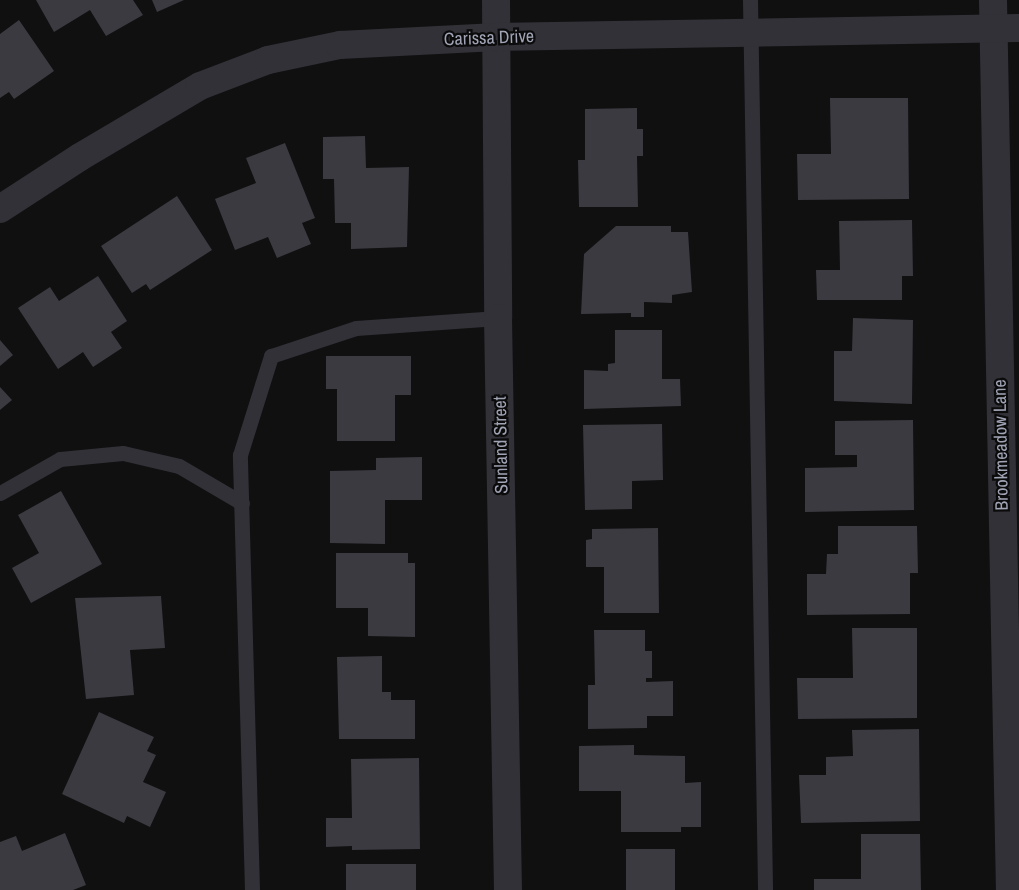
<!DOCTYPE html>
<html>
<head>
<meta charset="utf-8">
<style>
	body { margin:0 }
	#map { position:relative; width:1019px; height:890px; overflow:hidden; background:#101011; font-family:"Archivo Narrow",sans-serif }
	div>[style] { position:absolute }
	.building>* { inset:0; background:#3a3a40; transform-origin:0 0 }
	.service>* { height:15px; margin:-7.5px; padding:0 7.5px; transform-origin:7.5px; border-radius:7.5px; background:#313137 }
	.minor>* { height:28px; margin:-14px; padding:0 14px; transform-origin:14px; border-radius:14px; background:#313137 }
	span { translate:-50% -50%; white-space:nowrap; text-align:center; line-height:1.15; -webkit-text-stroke:4.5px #0b0b0c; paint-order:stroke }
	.street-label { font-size:18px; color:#a0a4b4 }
</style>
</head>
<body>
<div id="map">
	<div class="building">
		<i style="clip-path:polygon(36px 0,133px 0,143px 15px,106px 36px,90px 10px,54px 32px)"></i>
		<i style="clip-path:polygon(152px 0,184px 0,157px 12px)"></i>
		<i style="clip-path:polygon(19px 20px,54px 71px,14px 99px,9px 92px,0 98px,0 34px)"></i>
		<i style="clip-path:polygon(830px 98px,908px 98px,909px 199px,798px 200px,797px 154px,831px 154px)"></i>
		<i style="clip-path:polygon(637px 108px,637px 129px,643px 129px,643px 156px,637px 156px,638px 207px,579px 207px,578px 160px,585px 160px,585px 109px)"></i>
		<i style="clip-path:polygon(365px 136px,366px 168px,409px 167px,407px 247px,351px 249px,351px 223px,335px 223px,334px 179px,323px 179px,323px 137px)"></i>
		<i style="clip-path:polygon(285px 143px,315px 218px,302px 223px,311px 244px,277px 258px,268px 237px,235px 250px,215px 199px,256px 183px,246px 158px)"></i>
		<i style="clip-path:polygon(177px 196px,212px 250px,150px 290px,146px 284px,132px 293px,101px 246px)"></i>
		<i style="clip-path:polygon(912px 220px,913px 276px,902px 276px,902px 300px,817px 300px,816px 270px,840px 270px,839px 221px)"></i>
		<i style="clip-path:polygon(616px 226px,671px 226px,671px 232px,688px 232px,692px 292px,672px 295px,672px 303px,644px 302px,644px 317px,631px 317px,631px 313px,581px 314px,584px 254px)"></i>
		<i style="clip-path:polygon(98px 276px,127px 321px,111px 332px,122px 348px,93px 367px,83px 352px,58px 369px,18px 308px,50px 287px,59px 301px)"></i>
		<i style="clip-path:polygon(853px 318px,913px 320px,912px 404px,834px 401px,834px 351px,852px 351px)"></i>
		<i style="clip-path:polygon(615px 330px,662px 330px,662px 379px,680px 379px,681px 406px,584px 409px,584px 370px,608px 371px,608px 364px,615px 363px)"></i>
		<i style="clip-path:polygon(0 340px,13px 355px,0 366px)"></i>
		<i style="clip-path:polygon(326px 356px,411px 356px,411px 395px,395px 395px,395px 441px,337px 441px,337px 389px,326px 389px)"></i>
		<i style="clip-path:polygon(0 387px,12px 400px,0 410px)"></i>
		<i style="clip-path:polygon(913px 420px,914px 510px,805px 512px,805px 468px,857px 467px,857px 455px,835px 455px,835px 421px)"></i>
		<i style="clip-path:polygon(662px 424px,663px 480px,632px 481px,632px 509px,585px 510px,583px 425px)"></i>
		<i style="clip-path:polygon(422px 457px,422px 500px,385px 500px,385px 544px,330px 543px,330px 471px,376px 470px,376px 458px)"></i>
		<i style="clip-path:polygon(61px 491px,102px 564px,31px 603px,12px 568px,39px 553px,18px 515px)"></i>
		<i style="clip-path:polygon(838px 526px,917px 526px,918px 573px,910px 573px,910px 614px,807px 615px,807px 574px,826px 574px,827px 554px,838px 554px)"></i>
		<i style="clip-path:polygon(658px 528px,659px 613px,604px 613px,604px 567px,586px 567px,586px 540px,592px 539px,592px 529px)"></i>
		<i style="clip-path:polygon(336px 553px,408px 553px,408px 563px,415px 563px,415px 637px,368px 636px,368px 608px,336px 608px)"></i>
		<i style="clip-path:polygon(161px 596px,165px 648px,130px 650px,134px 695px,86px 699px,75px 598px)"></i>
		<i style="clip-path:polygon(852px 628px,917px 628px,917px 718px,798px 719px,797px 678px,853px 678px)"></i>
		<i style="clip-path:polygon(594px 630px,645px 630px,645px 651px,652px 651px,652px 678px,646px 678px,646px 682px,673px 681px,673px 716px,647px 716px,647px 728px,588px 729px,588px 685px,595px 685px)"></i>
		<i style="clip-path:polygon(382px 656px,382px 692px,391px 692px,391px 700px,415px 700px,415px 739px,339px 739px,337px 657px)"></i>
		<i style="clip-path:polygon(99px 712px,154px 737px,147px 751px,156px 755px,143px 782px,166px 792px,150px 827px,127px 816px,124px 823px,62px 794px)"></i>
		<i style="clip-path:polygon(919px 729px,920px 821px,801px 823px,799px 775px,826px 775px,826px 757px,853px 756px,852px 730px)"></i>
		<i style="clip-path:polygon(634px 745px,634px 755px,685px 756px,685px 783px,701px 782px,701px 827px,681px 827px,681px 832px,621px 832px,621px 791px,579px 791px,579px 746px)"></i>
		<i style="clip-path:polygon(419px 758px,420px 849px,352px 850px,352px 846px,326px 847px,326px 818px,352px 818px,351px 759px)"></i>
		<i style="clip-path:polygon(65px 833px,86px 885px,73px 890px,0 890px,0 842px,16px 836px,22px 851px)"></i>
		<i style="clip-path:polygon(861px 834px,920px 834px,921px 890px,814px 890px,814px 879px,861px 879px)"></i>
		<i style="left:626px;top:849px;width:49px;height:41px"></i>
		<i style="left:416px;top:864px;width:26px;height:70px;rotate:90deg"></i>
	</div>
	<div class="service">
		<i style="left:750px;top:0;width:890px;rotate:89.03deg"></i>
		<i style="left:0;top:493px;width:69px;rotate:-29.5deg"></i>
		<i style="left:60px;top:459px;width:63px;rotate:-5.4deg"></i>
		<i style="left:123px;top:453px;width:57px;rotate:13.1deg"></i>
		<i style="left:179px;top:466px;width:73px;rotate:30.4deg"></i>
		<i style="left:252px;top:890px;width:435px;rotate:-91.6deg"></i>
		<i style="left:240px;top:455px;width:104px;rotate:-72.6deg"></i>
		<i style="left:271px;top:356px;width:89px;rotate:-18.2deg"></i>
		<i style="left:356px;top:328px;width:142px;rotate:-4deg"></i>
	</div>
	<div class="minor">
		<i style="left:496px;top:0;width:318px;rotate:89.6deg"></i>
		<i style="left:498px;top:318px;width:572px;rotate:89deg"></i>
		<i style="left:993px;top:0;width:890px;rotate:88.91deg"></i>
		<i style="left:0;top:209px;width:95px;rotate:-33deg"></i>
		<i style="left:80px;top:157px;width:139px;rotate:-30.6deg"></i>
		<i style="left:200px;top:86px;width:73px;rotate:-20.9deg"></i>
		<i style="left:268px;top:60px;width:74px;rotate:-11.8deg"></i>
		<i style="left:340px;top:45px;width:157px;rotate:-2.9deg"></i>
		<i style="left:497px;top:37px;width:522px;rotate:-0.99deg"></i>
	</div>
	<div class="street-label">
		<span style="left:489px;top:38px;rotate:-2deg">Carissa Drive</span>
		<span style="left:501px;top:445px;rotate:-91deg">Sunland Street</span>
		<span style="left:1001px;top:445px;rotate:-91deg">Brookmeadow Lane</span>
	</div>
</div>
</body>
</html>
